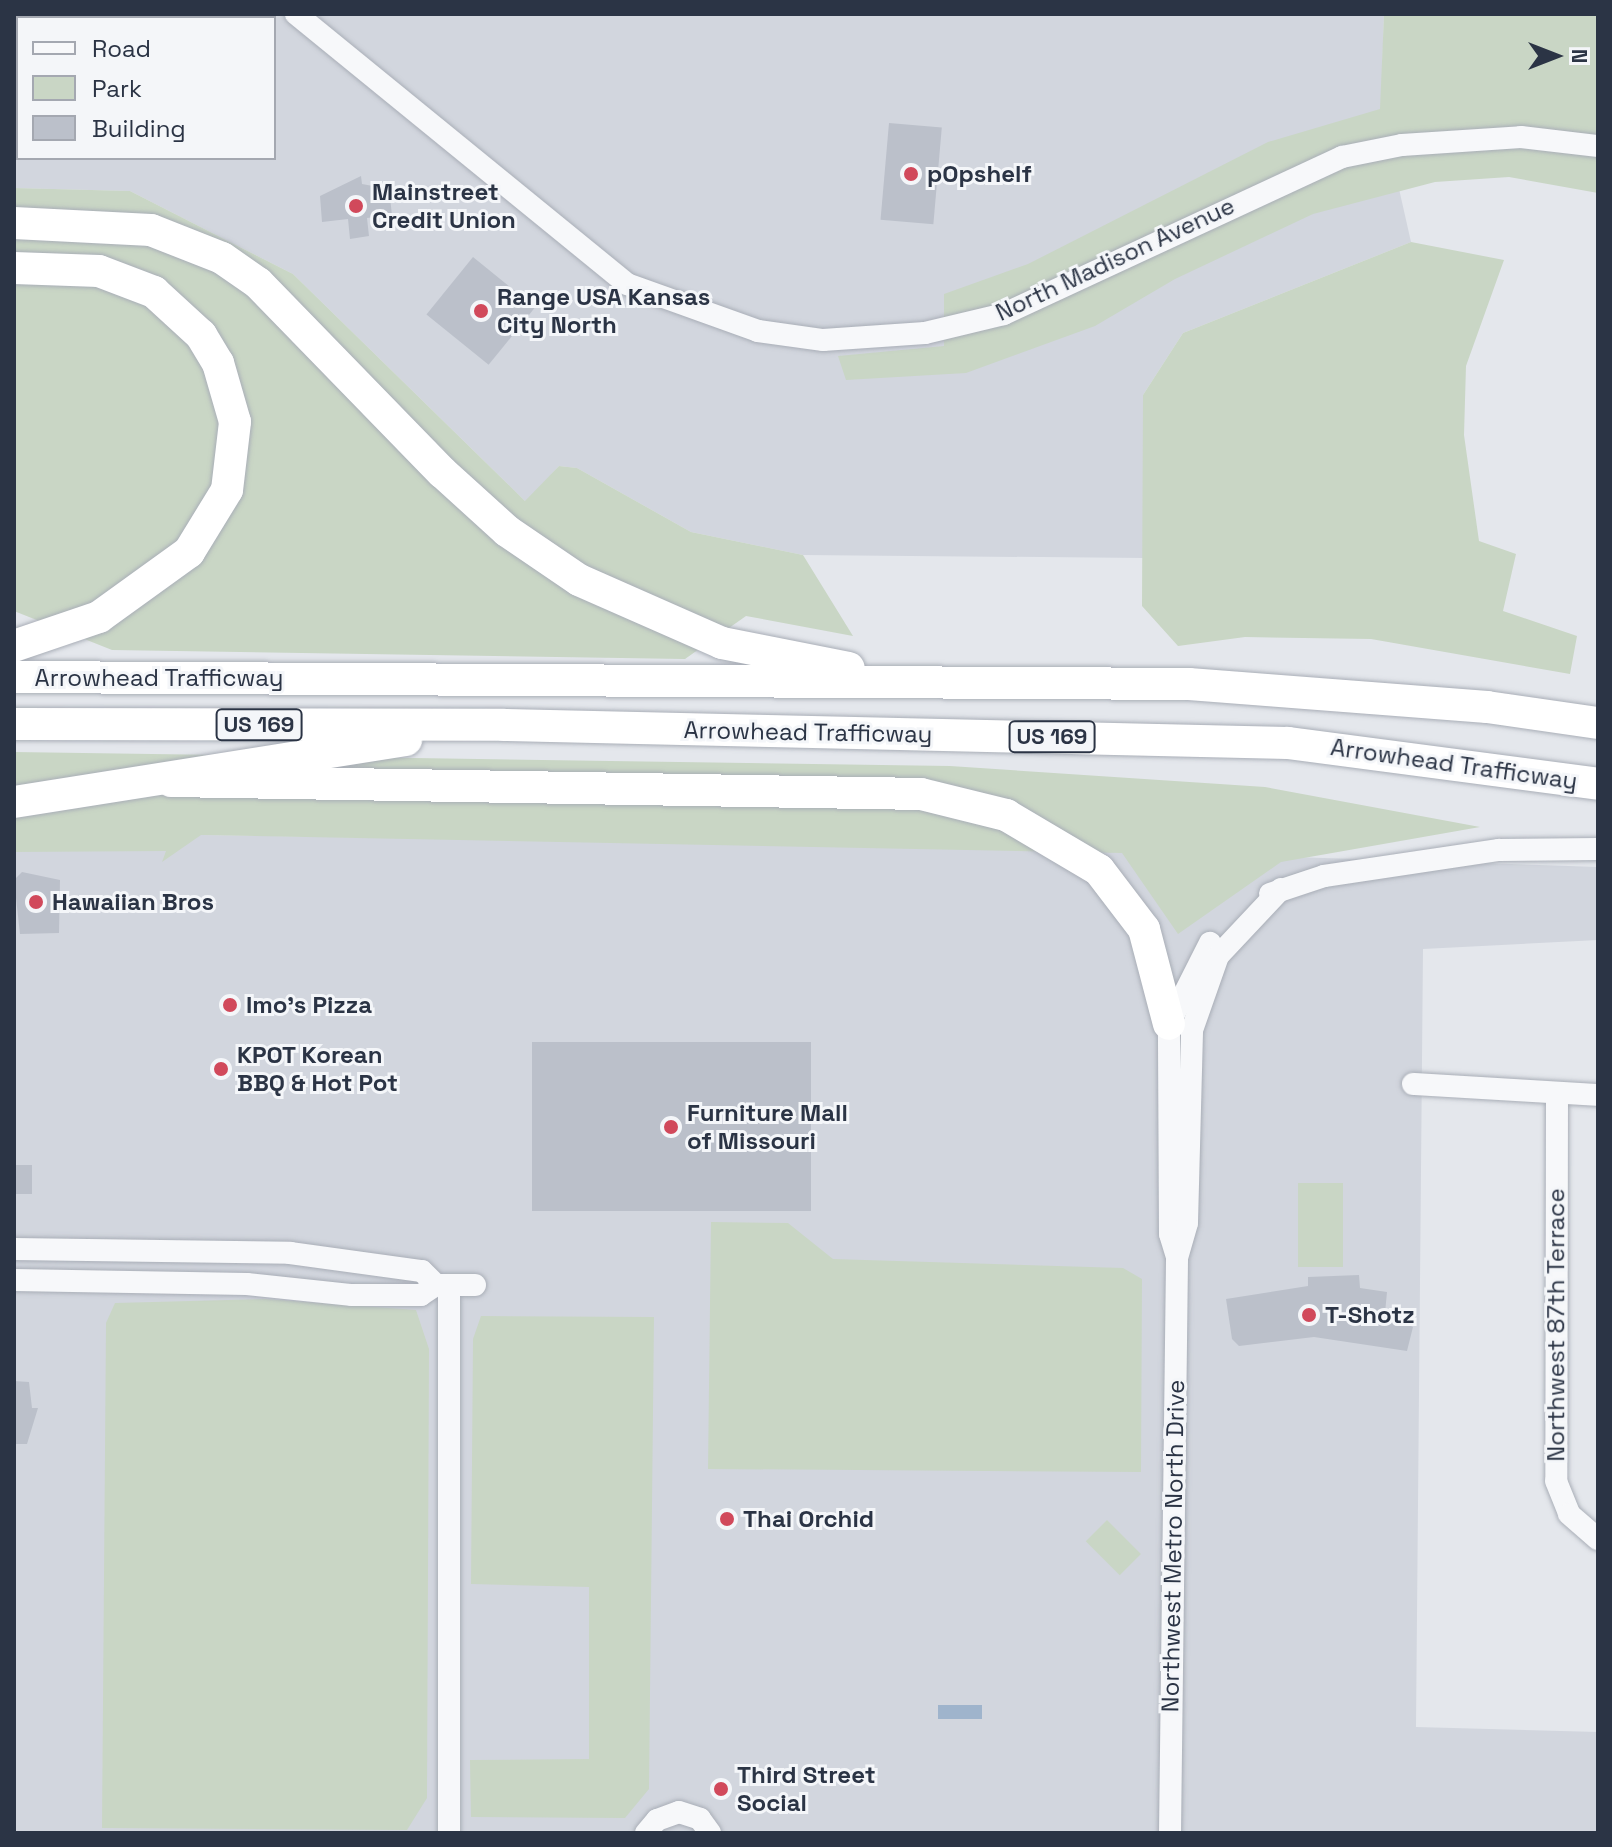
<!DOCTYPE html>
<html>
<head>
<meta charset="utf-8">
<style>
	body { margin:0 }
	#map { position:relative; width:1612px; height:1847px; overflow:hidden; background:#e4e7ec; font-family:"Space Grotesk",sans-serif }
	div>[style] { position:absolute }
	.built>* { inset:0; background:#d2d6de }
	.green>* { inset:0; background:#c9d6c5; transform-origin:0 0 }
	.water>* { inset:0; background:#9fb4cc; transform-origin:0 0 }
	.building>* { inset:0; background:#bbc0ca; transform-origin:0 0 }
	.roads { filter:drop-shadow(0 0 2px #a9aeb7) drop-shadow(0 0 2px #a9aeb7) }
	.minor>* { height:22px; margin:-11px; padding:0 11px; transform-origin:11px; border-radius:11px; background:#f7f8fa }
	.highway>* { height:32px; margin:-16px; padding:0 16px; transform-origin:16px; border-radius:16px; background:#fff }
	.dots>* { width:22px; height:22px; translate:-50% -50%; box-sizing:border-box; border:4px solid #f4f6f9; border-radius:50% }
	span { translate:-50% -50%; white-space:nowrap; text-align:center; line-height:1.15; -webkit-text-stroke:6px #f4f6f9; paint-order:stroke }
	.shield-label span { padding:2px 6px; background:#f4f6f9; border:2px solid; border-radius:6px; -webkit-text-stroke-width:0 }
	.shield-label { font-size:22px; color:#2b3445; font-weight:700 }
	.poi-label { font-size:24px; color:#2b3445; font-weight:700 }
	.left { translate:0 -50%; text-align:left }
	.street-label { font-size:24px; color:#2b3445 }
	.frame { position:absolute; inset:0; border:16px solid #2b3445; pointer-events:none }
	.legend { position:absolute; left:16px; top:16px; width:260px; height:144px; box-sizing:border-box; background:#f4f6f9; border:2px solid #a4a8b1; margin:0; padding:10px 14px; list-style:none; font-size:24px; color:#2b3445 }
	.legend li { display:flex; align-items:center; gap:16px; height:40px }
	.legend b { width:40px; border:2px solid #a4a8b1 }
	.north { position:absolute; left:1516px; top:16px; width:80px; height:80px; -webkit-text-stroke:6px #f4f6f9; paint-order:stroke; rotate:90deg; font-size:22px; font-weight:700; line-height:32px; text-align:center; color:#2b3445 }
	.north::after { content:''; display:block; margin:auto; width:28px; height:36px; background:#2b3445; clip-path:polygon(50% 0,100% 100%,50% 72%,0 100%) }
</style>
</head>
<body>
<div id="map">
	<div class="built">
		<i style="clip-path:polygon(evenodd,14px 14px,1384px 14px,1381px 109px,1411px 242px,1183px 333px,1143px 395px,1145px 558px,803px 555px,691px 532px,577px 468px,559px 466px,526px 502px,293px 274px,130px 191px,14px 188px,14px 14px,18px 18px,274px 18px,274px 158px,18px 158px,18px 18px)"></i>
		<i style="clip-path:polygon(200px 835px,992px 847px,1598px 867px,1598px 940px,1423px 949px,1416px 1727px,1598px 1732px,1598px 1833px,14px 1833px,14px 850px)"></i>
	</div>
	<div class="green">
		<i style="clip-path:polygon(1384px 14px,1598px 14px,1598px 193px,1509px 177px,1435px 182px,1313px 214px,1175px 279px,1095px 326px,966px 373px,846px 380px,838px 356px,944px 346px,944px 294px,1028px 264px,1268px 142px,1380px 109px)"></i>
		<i style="clip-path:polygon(14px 188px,130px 191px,293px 274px,525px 501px,559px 466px,577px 468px,691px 532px,803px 555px,853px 636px,746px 616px,685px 659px,112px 650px,14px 611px)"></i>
		<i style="clip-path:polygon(1411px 242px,1504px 260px,1466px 366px,1464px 435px,1479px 541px,1516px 554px,1503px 611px,1577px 636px,1570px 674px,1371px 639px,1245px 637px,1178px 646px,1142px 606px,1143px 395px,1183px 333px)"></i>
		<i style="clip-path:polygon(14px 752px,950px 766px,1265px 787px,1480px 827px,1281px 862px,1178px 934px,1122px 853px,201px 835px,162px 862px,166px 851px,14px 852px)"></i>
		<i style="left:1298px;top:1183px;width:45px;height:84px"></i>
		<i style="clip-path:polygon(711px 1222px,788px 1223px,833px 1259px,1123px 1268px,1142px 1279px,1141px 1472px,708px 1469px)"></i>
		<i style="clip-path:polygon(266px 1299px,416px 1310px,429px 1349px,427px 1798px,407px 1830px,102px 1828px,106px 1323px,115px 1303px)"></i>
		<i style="clip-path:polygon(481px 1316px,654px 1317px,649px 1789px,625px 1818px,471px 1817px,470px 1760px,589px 1759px,589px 1587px,471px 1584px,473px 1339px)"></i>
		<i style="left:1107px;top:1520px;width:48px;height:30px;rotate:45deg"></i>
	</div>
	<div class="water">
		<i style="left:938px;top:1705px;width:44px;height:14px"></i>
	</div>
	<div class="building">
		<i style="left:889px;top:123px;width:53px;height:97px;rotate:5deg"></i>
		<i style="clip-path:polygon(361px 176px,362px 184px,389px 189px,392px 215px,367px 218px,369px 236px,350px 239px,348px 219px,322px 222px,320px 196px)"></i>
		<i style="left:473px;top:257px;width:80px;height:74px;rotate:39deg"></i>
		<i style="clip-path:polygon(22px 872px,60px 880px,59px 933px,20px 934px,14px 880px)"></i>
		<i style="left:532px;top:1042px;width:279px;height:169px"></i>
		<i style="left:14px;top:1165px;width:18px;height:29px"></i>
		<i style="clip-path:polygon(1359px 1275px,1360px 1288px,1387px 1292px,1385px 1313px,1413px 1327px,1407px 1351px,1314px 1337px,1239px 1346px,1232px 1339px,1226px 1299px,1308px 1286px,1308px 1277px)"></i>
		<i style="clip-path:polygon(14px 1381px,29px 1382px,32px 1408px,38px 1408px,27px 1444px,14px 1444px)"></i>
	</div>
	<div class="roads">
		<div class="minor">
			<i style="left:296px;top:14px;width:427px;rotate:39.2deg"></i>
			<i style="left:627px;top:284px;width:139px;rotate:19.7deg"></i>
			<i style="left:758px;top:331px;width:66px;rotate:7.9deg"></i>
			<i style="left:823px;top:340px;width:102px;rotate:-3.9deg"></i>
			<i style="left:925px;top:333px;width:81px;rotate:-13.5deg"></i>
			<i style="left:1004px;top:314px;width:373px;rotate:-24.9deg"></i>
			<i style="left:1342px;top:157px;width:61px;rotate:-11.3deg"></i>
			<i style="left:1402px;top:145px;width:119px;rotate:-3.8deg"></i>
			<i style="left:1521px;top:137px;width:78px;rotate:6.7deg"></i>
			<i style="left:1270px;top:894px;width:57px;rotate:-18.4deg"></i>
			<i style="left:1324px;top:876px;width:177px;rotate:-8.5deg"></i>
			<i style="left:1499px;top:850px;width:99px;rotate:-0.6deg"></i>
			<i style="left:1413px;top:1084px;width:185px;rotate:3.4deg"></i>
			<i style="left:1557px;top:1093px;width:388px;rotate:90.1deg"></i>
			<i style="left:1556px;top:1481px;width:35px;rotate:68deg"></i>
			<i style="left:1569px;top:1514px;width:38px;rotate:41deg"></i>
			<i style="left:14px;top:1249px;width:276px;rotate:0.8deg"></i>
			<i style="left:290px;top:1253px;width:133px;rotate:7.8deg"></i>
			<i style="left:422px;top:1271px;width:20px;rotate:45deg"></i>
			<i style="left:1177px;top:1257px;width:24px;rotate:-107deg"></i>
			<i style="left:1170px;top:1234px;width:210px;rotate:-90.3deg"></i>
			<i style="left:1169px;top:1024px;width:91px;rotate:-63.2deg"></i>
			<i style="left:14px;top:1280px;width:233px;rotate:1deg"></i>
			<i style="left:247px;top:1284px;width:106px;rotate:6deg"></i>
			<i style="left:352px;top:1295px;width:69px"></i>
			<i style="left:421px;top:1295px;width:18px;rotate:-34deg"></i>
			<i style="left:436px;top:1285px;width:39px"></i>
			<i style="left:449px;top:1285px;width:548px;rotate:90deg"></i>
			<i style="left:646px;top:1833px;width:17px;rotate:-50deg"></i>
			<i style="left:657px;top:1820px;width:23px;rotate:-20deg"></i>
			<i style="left:679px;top:1812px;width:22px;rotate:18deg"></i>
			<i style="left:700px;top:1819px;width:17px;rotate:54deg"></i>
			<i style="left:1170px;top:1833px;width:575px;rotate:-89.3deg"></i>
			<i style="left:1177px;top:1258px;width:36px;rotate:-74deg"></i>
			<i style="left:1187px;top:1223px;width:193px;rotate:-88.5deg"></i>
			<i style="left:1192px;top:1030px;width:78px;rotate:-70.6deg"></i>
			<i style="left:1218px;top:956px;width:92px;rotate:-46.8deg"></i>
		</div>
		<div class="highway">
			<i style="left:14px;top:223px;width:137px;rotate:2.9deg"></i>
			<i style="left:151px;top:230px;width:76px;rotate:21.5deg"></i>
			<i style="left:222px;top:258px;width:44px;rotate:34.8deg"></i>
			<i style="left:258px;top:283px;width:264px;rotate:45.8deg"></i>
			<i style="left:442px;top:472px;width:88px;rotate:42.2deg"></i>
			<i style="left:507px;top:531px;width:87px;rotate:34.2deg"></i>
			<i style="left:579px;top:580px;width:156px;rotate:23.8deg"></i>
			<i style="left:722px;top:643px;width:129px;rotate:11.1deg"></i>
			<i style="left:14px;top:268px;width:85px;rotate:2deg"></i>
			<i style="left:99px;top:271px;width:59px;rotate:20.9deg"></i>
			<i style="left:154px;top:292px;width:64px;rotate:42.5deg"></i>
			<i style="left:201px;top:335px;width:33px;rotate:59deg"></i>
			<i style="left:218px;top:363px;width:61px;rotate:73.9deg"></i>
			<i style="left:235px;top:422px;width:68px;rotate:96.7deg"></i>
			<i style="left:227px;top:490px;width:73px;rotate:121.5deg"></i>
			<i style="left:189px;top:552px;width:111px;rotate:144.2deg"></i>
			<i style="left:99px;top:617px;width:90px;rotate:161.2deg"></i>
			<i style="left:14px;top:677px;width:1175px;rotate:0.34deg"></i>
			<i style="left:1189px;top:684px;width:299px;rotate:4.4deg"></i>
			<i style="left:1487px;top:707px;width:112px;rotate:8.2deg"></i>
			<i style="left:14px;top:724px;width:490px;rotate:0.1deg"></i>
			<i style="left:504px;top:725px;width:784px;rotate:1.32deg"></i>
			<i style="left:1288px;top:743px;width:313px;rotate:7.5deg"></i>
			<i style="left:171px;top:781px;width:750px;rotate:0.99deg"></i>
			<i style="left:921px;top:794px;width:88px;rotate:13.9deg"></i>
			<i style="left:1006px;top:815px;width:108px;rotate:30.6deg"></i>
			<i style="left:1099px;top:870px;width:74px;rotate:52.7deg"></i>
			<i style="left:1144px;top:929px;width:98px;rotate:75.3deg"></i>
			<i style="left:14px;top:802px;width:397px;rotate:-9deg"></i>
		</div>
	</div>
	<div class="dots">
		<i style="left:911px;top:174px;background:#d1495b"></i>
		<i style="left:356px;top:206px;background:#d1495b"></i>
		<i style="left:481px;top:311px;background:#d1495b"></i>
		<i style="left:36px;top:902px;background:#d1495b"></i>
		<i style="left:230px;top:1005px;background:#d1495b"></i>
		<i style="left:221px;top:1069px;background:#d1495b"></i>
		<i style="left:671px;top:1127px;background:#d1495b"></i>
		<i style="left:1309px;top:1315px;background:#d1495b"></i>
		<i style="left:727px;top:1519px;background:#d1495b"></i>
		<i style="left:721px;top:1789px;background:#d1495b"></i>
	</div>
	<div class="shield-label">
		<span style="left:259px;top:725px">US 169</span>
		<span style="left:1052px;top:737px">US 169</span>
	</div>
	<div class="poi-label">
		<span class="left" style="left:927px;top:174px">pOpshelf</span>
		<span class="left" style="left:372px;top:206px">Mainstreet<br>Credit Union</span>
		<span class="left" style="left:497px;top:311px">Range USA Kansas<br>City North</span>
		<span class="left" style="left:52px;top:902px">Hawaiian Bros</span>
		<span class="left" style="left:246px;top:1005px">Imo's Pizza</span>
		<span class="left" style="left:237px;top:1069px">KPOT Korean<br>BBQ &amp; Hot Pot</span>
		<span class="left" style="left:687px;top:1127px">Furniture Mall<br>of Missouri</span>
		<span class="left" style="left:1325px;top:1315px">T-Shotz</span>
		<span class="left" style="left:743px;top:1519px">Thai Orchid</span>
		<span class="left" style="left:737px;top:1789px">Third Street<br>Social</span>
	</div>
	<div class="street-label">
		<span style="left:1115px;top:259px;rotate:-25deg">North Madison Avenue</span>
		<span style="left:159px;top:678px">Arrowhead Trafficway</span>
		<span style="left:808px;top:732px;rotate:1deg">Arrowhead Trafficway</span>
		<span style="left:1454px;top:764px;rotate:8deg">Arrowhead Trafficway</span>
		<span style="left:1556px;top:1325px;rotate:-90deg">Northwest 87th Terrace</span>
		<span style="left:1173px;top:1546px;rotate:-89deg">Northwest Metro North Drive</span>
	</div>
	<div class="frame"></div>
	<ul class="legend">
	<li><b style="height:10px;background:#f7f8fa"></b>Road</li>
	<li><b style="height:22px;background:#c9d6c5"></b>Park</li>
	<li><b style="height:22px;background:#bbc0ca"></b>Building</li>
	</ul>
	<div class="north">N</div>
</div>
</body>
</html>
